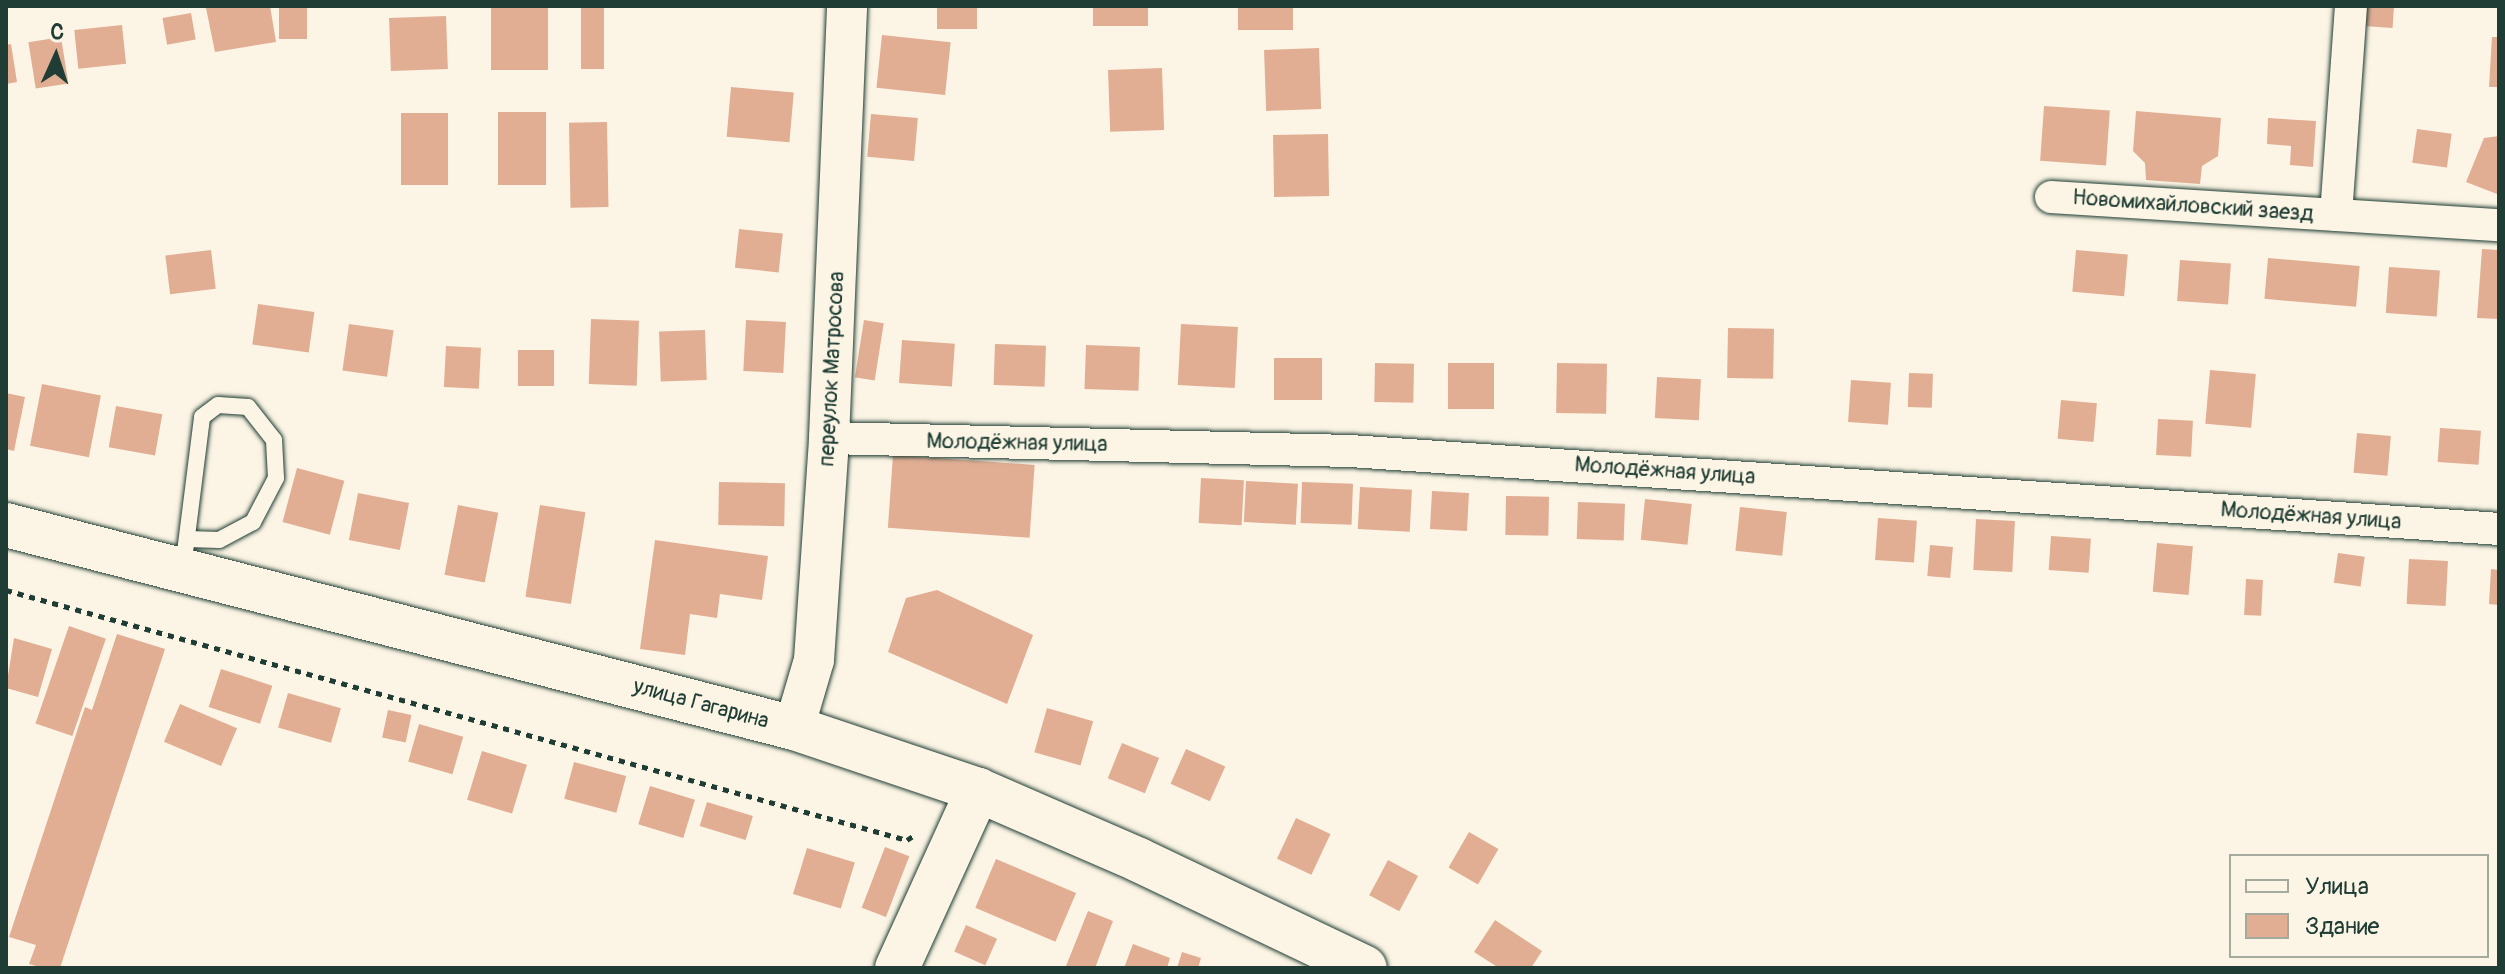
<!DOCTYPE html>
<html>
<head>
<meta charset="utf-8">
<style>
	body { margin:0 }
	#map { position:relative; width:2505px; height:974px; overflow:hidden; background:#fcf5e5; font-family:Pangolin,sans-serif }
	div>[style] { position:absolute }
	.building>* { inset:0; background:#e1ae94; transform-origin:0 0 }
	.path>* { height:5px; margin-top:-2.5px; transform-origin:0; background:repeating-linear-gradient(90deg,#1f3d34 0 6px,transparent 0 12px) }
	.roads { filter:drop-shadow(0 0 2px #1f3d34) drop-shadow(0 0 2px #1f3d34) }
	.service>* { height:16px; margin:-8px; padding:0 8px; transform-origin:8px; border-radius:8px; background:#fcf5e5 }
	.minor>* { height:32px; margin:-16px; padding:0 16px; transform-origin:16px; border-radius:16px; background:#fcf5e5 }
	.tertiary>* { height:40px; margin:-20px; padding:0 20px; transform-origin:20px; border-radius:20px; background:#fcf5e5 }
	.secondary>* { height:44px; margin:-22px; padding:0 22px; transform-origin:22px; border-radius:22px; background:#fcf5e5 }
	span { translate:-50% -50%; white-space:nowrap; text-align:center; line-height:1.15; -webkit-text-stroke:8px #fcf5e5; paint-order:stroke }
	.street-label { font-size:22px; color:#1f3d34 }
	.frame { position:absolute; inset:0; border:8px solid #1f3d34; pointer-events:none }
	.legend { position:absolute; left:2229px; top:854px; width:260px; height:104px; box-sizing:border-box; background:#fcf5e5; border:2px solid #a4ab9e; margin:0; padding:10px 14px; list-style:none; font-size:24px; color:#1f3d34 }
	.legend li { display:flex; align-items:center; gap:16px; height:40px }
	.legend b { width:40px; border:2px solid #a4ab9e }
	.north { position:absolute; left:16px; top:16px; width:80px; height:80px; -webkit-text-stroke:6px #fcf5e5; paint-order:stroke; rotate:3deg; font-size:22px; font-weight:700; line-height:32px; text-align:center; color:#1f3d34 }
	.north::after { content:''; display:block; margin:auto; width:28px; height:36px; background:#1f3d34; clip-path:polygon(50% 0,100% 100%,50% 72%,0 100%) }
</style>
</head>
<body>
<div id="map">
	<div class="building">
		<i style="clip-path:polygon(270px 6px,276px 42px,215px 52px,206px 8px)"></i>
		<i style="left:279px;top:6px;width:28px;height:33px"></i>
		<i style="left:491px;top:6px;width:57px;height:64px"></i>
		<i style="left:581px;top:6px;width:23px;height:63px"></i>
		<i style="left:937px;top:6px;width:40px;height:23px"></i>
		<i style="left:1093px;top:6px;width:55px;height:20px"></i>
		<i style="left:1238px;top:6px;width:55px;height:24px"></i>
		<i style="left:2365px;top:6px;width:29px;height:20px;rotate:4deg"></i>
		<i style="left:191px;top:13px;width:27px;height:29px;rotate:80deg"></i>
		<i style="left:446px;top:16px;width:53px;height:57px;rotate:88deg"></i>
		<i style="left:122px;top:25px;width:39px;height:48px;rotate:84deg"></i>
		<i style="left:882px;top:35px;width:69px;height:53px;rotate:6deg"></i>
		<i style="left:61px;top:37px;width:47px;height:33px;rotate:81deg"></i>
		<i style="clip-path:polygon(2492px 37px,2499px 37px,2499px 87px,2489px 87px)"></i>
		<i style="clip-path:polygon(11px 44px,17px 82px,6px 84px,6px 45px)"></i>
		<i style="left:1319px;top:48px;width:61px;height:55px;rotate:88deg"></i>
		<i style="left:1162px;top:68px;width:62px;height:54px;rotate:88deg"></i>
		<i style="left:731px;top:87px;width:63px;height:50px;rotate:5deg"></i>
		<i style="left:2044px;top:106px;width:66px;height:55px;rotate:4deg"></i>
		<i style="clip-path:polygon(2136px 111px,2221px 118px,2218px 156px,2202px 166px,2200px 184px,2146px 180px,2145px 163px,2133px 151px)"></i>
		<i style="left:498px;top:112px;width:48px;height:73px"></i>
		<i style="left:401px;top:113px;width:47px;height:72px"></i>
		<i style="left:871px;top:114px;width:47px;height:43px;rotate:5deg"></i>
		<i style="clip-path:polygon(2268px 118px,2316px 121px,2313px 167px,2290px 165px,2291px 146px,2267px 144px)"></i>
		<i style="left:607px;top:122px;width:85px;height:38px;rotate:89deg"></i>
		<i style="left:2417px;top:129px;width:35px;height:34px;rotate:8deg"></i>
		<i style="left:1328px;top:134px;width:62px;height:55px;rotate:89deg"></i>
		<i style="clip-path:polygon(2499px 136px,2499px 190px,2497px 194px,2466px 182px,2484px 138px)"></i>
		<i style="left:739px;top:229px;width:44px;height:39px;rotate:6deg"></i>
		<i style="clip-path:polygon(2482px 249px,2499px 250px,2499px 319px,2477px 318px)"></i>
		<i style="left:211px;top:250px;width:39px;height:46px;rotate:83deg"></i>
		<i style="left:2076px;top:250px;width:52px;height:42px;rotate:5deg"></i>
		<i style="left:2268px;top:258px;width:92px;height:41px;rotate:5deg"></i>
		<i style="left:2180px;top:260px;width:51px;height:41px;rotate:4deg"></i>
		<i style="left:2389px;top:267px;width:51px;height:46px;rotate:4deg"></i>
		<i style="left:258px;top:304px;width:57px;height:41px;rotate:8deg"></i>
		<i style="left:591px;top:319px;width:48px;height:65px;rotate:2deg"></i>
		<i style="left:746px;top:320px;width:40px;height:51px;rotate:3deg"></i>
		<i style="left:864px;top:320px;width:20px;height:58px;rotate:9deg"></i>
		<i style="left:349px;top:324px;width:45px;height:47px;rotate:8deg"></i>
		<i style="left:1181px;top:324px;width:57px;height:61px;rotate:3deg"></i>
		<i style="left:1728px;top:328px;width:46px;height:50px;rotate:1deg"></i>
		<i style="left:705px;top:330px;width:50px;height:46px;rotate:88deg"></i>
		<i style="left:902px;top:340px;width:53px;height:43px;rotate:4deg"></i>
		<i style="left:995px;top:344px;width:51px;height:41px;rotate:2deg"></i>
		<i style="left:1086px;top:345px;width:54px;height:44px;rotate:2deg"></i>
		<i style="left:446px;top:346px;width:35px;height:41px;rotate:3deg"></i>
		<i style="left:518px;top:350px;width:36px;height:36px"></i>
		<i style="left:1322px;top:358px;width:42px;height:48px;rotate:90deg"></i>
		<i style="left:1375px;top:363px;width:39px;height:39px;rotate:1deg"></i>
		<i style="left:1448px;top:363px;width:46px;height:46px"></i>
		<i style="left:1557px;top:363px;width:50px;height:50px;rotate:1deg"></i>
		<i style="left:2210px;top:370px;width:46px;height:54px;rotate:5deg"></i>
		<i style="left:1909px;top:373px;width:24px;height:34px;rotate:2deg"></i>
		<i style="left:1657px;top:377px;width:44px;height:41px;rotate:3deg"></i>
		<i style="left:1851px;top:380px;width:40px;height:42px;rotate:4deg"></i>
		<i style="left:42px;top:384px;width:60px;height:63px;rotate:11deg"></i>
		<i style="clip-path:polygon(6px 393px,25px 397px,14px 451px,6px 449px)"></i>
		<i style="left:2061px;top:400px;width:36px;height:39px;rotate:5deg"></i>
		<i style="left:116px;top:406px;width:47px;height:42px;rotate:10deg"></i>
		<i style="left:2158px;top:419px;width:35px;height:36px;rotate:3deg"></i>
		<i style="left:2440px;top:428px;width:41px;height:34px;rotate:4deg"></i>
		<i style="left:2357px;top:433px;width:34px;height:40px;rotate:5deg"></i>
		<i style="left:893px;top:455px;width:142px;height:73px;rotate:4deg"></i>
		<i style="left:297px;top:468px;width:49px;height:56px;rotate:15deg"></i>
		<i style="left:1201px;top:478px;width:43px;height:45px;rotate:3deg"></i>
		<i style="left:1246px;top:481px;width:52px;height:41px;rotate:3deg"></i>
		<i style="left:719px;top:482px;width:66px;height:43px;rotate:1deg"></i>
		<i style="left:1302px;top:482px;width:51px;height:41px;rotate:2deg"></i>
		<i style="left:1360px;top:487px;width:52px;height:42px;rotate:3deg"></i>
		<i style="left:1432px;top:491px;width:37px;height:38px;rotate:3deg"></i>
		<i style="left:358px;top:493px;width:52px;height:48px;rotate:11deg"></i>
		<i style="left:1506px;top:496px;width:43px;height:39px;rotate:1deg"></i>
		<i style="left:1645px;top:499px;width:47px;height:41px;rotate:6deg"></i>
		<i style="left:1578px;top:502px;width:47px;height:37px;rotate:2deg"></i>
		<i style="left:458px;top:505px;width:41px;height:71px;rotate:11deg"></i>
		<i style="left:540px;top:505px;width:46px;height:93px;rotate:9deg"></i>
		<i style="left:1740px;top:507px;width:47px;height:44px;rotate:6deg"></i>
		<i style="left:1878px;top:518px;width:39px;height:42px;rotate:4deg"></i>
		<i style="left:1976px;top:519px;width:39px;height:51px;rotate:3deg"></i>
		<i style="left:2051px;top:536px;width:40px;height:34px;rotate:4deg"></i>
		<i style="clip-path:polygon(655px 540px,768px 556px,762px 600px,720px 594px,717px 618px,690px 614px,685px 655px,640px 649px)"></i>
		<i style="left:2157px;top:543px;width:36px;height:49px;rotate:5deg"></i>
		<i style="left:1930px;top:545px;width:23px;height:31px;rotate:5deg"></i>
		<i style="left:2338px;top:553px;width:27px;height:30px;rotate:8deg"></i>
		<i style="left:2409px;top:559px;width:39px;height:45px;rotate:3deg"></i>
		<i style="clip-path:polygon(2491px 569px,2499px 570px,2499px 605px,2489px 604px)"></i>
		<i style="left:2246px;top:579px;width:17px;height:36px;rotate:3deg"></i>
		<i style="clip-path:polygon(937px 590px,1033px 635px,1007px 704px,888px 652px,906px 598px)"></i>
		<i style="left:69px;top:626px;width:39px;height:103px;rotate:19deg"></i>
		<i style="clip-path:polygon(117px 634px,165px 649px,60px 968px,43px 968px,29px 964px,36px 945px,9px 937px,85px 707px,92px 710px)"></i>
		<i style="clip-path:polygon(14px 638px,52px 649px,38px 697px,6px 688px)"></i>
		<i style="left:221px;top:669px;width:54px;height:40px;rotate:18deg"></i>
		<i style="left:288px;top:693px;width:55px;height:36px;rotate:16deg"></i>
		<i style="left:180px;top:704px;width:62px;height:41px;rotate:23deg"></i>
		<i style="left:1047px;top:708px;width:48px;height:46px;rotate:16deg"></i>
		<i style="left:388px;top:710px;width:24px;height:28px;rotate:12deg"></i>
		<i style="left:419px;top:724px;width:46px;height:39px;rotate:16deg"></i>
		<i style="left:1122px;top:743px;width:40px;height:38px;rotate:22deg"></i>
		<i style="left:1186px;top:749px;width:43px;height:38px;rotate:24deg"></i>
		<i style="left:482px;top:751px;width:47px;height:51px;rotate:17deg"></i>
		<i style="left:574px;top:762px;width:54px;height:38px;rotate:15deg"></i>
		<i style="left:650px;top:786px;width:47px;height:40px;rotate:17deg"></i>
		<i style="left:707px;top:802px;width:48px;height:25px;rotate:17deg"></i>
		<i style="left:1296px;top:818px;width:38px;height:45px;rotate:25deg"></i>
		<i style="left:1469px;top:832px;width:34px;height:41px;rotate:30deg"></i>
		<i style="left:885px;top:847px;width:26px;height:65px;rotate:21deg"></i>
		<i style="left:807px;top:848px;width:50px;height:48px;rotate:17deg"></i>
		<i style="left:996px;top:859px;width:87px;height:53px;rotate:23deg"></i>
		<i style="left:1388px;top:860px;width:34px;height:40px;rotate:28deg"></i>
		<i style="clip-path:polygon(1088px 911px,1113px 921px,1095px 968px,1070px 968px,1066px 966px)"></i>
		<i style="clip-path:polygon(1495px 920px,1542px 951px,1531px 968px,1499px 968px,1474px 952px)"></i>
		<i style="left:966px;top:925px;width:34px;height:29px;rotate:24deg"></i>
		<i style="clip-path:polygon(1133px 944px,1170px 958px,1167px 968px,1124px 968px)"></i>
		<i style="clip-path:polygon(1182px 952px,1201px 958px,1198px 968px,1177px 968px)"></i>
	</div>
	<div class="path">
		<i style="left:6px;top:590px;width:935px;rotate:15.51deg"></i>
		<i style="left:907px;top:840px;width:11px;rotate:-34deg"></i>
	</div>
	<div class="roads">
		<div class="service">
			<i style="left:183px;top:568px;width:152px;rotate:-82.8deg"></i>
			<i style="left:202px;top:417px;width:20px;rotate:-37deg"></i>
			<i style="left:218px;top:405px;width:30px;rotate:4deg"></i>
			<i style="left:248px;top:407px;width:42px;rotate:51.8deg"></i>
			<i style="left:274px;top:440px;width:38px;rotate:87deg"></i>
			<i style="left:276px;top:478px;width:50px;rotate:117.6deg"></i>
			<i style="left:253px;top:522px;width:38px;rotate:152deg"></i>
			<i style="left:219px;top:540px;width:31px;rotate:-178deg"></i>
		</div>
		<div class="minor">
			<i style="left:2051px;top:197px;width:449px;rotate:3.6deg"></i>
			<i style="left:2336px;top:215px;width:210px;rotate:-85.9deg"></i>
			<i style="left:829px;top:438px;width:521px;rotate:1.43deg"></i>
			<i style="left:1350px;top:451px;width:1152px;rotate:3.88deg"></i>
		</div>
		<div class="tertiary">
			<i style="left:794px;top:728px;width:71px;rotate:-73.6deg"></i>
			<i style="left:814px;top:660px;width:223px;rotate:-86.1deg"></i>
			<i style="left:829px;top:438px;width:432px;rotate:-87.6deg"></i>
		</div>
		<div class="secondary">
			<i style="left:6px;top:525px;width:814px;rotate:14.45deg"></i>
			<i style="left:794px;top:728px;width:194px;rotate:18.6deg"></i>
			<i style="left:978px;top:790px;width:176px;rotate:23.5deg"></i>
			<i style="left:1139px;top:860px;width:250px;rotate:25.5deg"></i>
			<i style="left:897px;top:968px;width:196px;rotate:-65.5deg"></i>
		</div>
	</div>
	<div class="street-label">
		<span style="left:2193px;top:206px;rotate:4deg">Новомихайловский заезд</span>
		<span style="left:832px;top:369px;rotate:-87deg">переулок Матросова</span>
		<span style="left:1017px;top:443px;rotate:1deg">Молодёжная улица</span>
		<span style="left:1665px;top:471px;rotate:4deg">Молодёжная улица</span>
		<span style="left:2311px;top:516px;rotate:4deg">Молодёжная улица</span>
		<span style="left:701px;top:704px;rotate:15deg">улица Гагарина</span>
	</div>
	<div class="frame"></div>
	<ul class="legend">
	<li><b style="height:10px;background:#fcf5e5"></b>Улица</li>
	<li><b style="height:22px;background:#e1ae94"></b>Здание</li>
	</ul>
	<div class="north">С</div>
</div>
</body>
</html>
